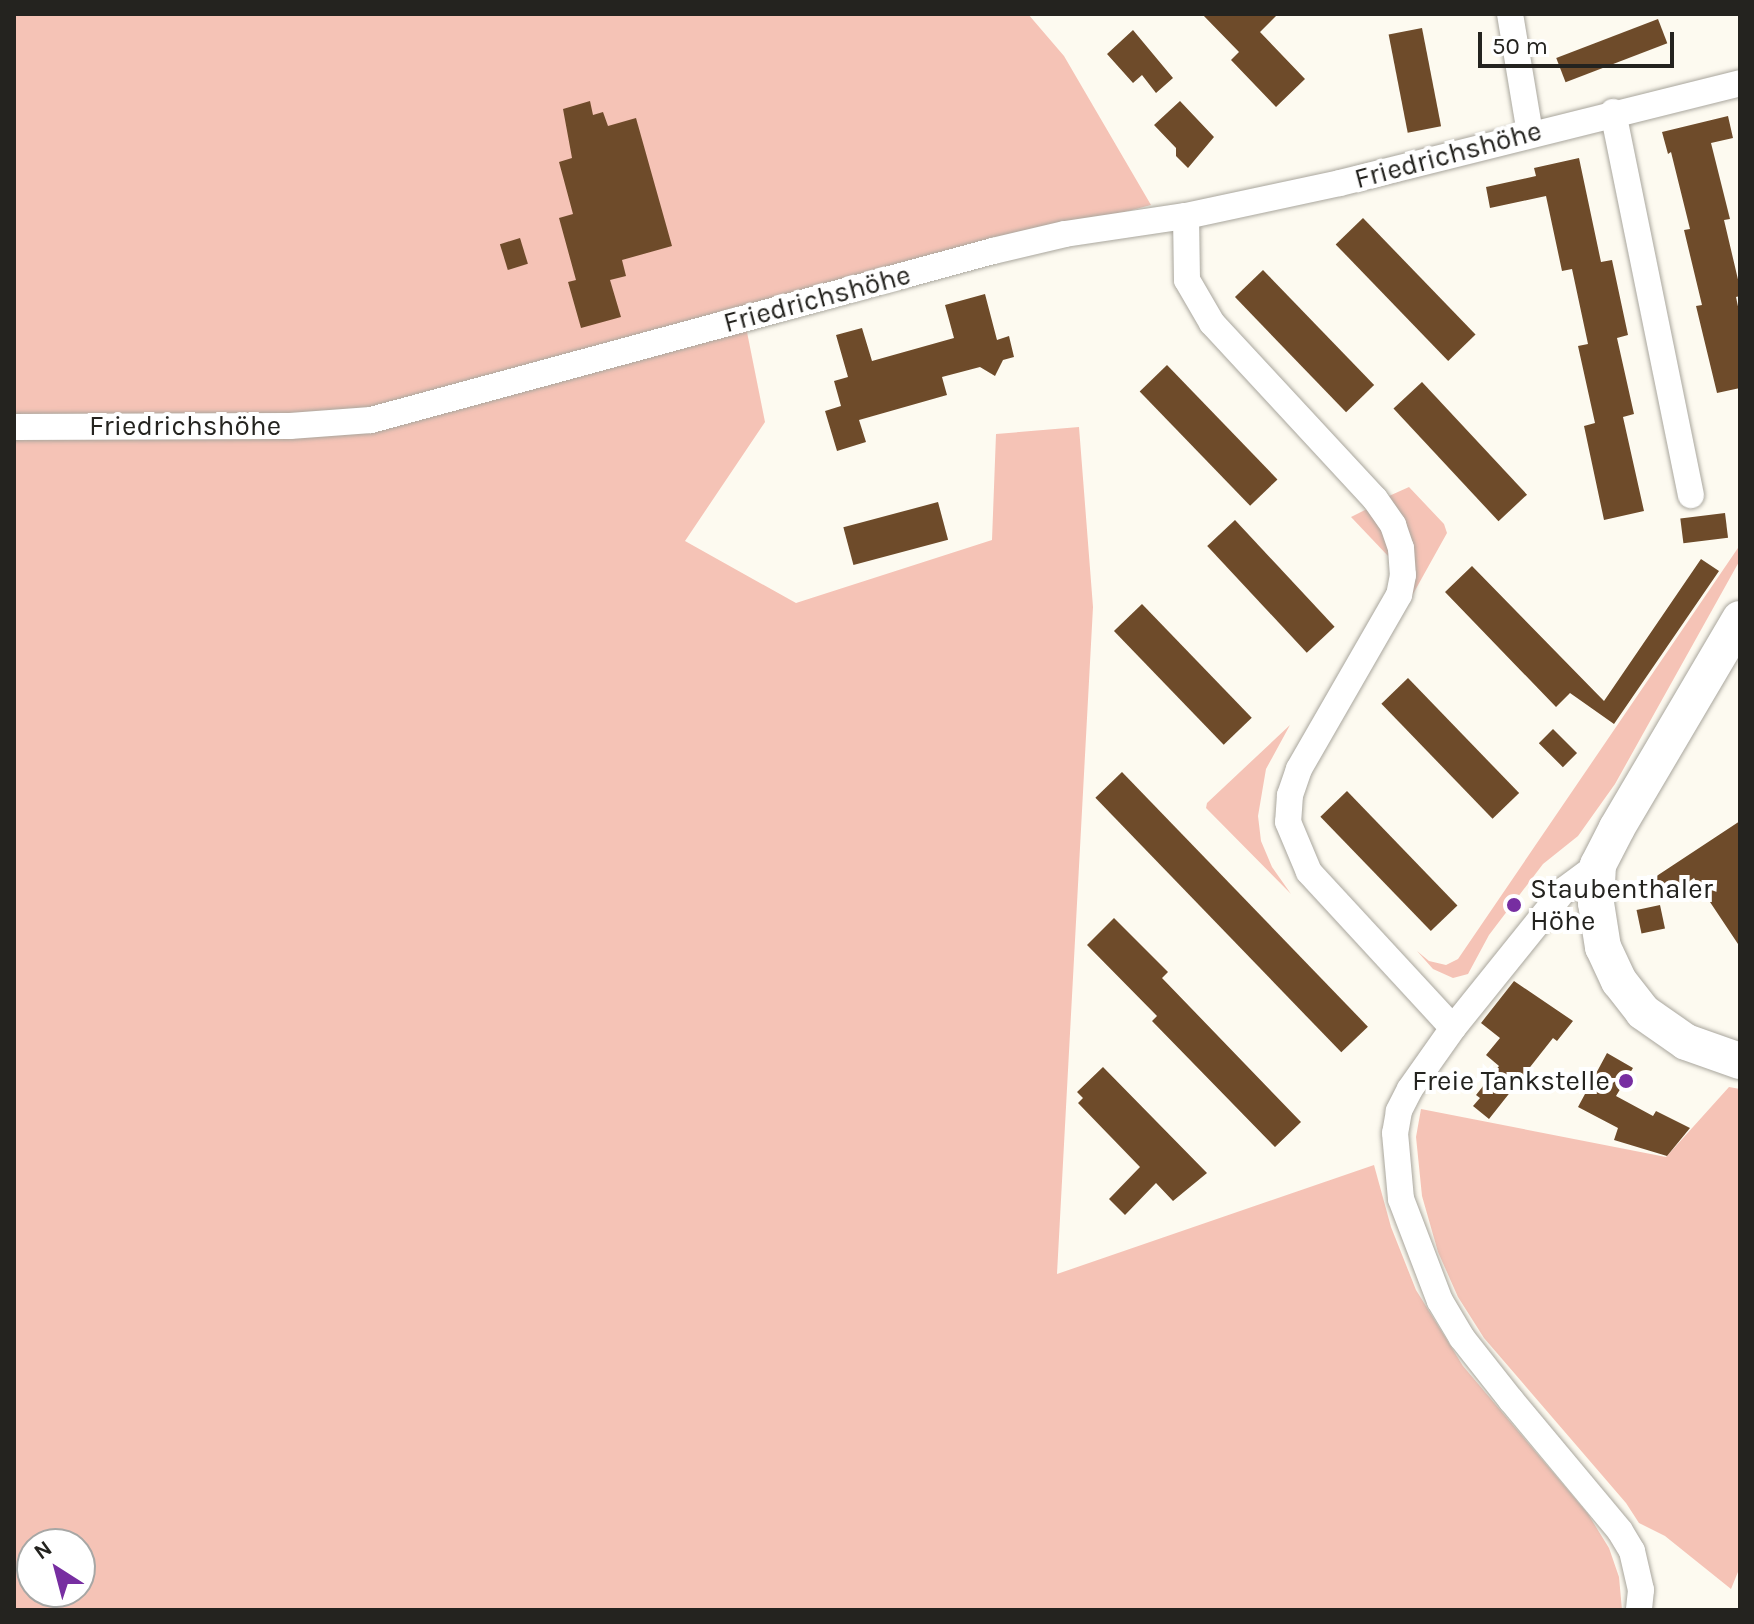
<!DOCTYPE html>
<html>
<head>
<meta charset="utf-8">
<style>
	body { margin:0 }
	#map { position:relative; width:1754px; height:1624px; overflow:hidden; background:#fdfaf0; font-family:Karla,sans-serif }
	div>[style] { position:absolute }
	.green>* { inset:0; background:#f5c3b6 }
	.building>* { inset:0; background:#6e4b2a; transform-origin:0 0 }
	.roads { filter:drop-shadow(0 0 2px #a9a69d) drop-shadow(0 0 2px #a9a69d) }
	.minor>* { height:26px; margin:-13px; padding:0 13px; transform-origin:13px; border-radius:13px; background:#fff }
	.secondary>* { height:36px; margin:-18px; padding:0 18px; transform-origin:18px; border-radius:18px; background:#fff }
	.dots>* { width:22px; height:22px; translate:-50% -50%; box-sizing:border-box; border:4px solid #fff; border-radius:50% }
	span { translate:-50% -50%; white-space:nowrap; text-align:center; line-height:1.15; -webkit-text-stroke:8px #fff; paint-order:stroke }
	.street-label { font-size:28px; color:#24231f }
	.poi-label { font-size:28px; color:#24231f }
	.left { translate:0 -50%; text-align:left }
	.right { translate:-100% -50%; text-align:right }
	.frame { position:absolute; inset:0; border:16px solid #24231f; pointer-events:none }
	.north { position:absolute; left:16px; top:1528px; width:80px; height:80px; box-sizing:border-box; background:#fff; border:2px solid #a7a7a5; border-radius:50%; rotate:324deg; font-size:22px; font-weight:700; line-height:32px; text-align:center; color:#24231f }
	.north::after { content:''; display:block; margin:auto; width:28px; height:36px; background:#772ea1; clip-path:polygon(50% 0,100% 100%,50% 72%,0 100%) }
	.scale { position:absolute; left:1478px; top:32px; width:196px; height:36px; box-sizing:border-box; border:4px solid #24231f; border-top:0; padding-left:10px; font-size:24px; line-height:28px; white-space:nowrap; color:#24231f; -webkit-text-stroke:6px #fff; paint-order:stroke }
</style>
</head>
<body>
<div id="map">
	<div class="green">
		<i style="clip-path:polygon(evenodd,14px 14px,1028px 14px,1064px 56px,1151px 205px,1064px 228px,746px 327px,765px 422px,685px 541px,796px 603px,992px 540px,996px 434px,1079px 427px,1093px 607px,1057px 1274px,1374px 1165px,1391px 1227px,1416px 1290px,1463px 1366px,1588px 1514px,1609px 1548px,1619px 1577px,1622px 1610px,14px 1610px,14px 14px,32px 1544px,80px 1544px,80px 1592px,32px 1592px,32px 1544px)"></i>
		<i style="clip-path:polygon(1409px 487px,1444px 524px,1447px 533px,1403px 612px,1411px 541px,1402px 515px,1389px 496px)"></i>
		<i style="clip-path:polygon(1369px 508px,1386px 536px,1389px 557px,1351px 517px)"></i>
		<i style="clip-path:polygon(1740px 545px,1740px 560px,1615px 784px,1578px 836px,1543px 864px,1489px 935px,1468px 974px,1453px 978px,1433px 969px,1417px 951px,1429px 961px,1446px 965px,1458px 959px)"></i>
		<i style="clip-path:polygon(1290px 725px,1266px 769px,1258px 816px,1261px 841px,1272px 867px,1291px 894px,1206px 808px,1207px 803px)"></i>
		<i style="clip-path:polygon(1729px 1087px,1740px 1089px,1740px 1567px,1731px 1589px,1665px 1536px,1639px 1523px,1626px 1503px,1484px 1338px,1458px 1297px,1438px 1252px,1422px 1196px,1416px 1137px,1421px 1109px,1666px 1157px)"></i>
	</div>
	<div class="building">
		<i style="clip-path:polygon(1202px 14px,1278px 14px,1260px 32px,1305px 79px,1276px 107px,1231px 60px,1239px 52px)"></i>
		<i style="left:1658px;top:19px;width:26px;height:109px;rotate:69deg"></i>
		<i style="left:1422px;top:28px;width:100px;height:34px;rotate:79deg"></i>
		<i style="clip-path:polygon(1133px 30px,1173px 78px,1156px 93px,1142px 75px,1133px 83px,1107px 54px)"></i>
		<i style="clip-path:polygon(590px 101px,593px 115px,603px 112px,608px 126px,636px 118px,672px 246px,622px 260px,626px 276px,610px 280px,621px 317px,581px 328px,568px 282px,576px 280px,559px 218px,573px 214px,559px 162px,572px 158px,563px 109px)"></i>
		<i style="clip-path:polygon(1180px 101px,1214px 137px,1188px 168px,1176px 156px,1176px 148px,1154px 125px)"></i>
		<i style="clip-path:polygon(1728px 116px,1733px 138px,1711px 143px,1730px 219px,1724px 220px,1740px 288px,1740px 296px,1736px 297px,1740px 316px,1740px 388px,1717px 393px,1696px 306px,1702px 305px,1684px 230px,1690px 229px,1671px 152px,1668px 154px,1662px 132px)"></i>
		<i style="clip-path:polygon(1579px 158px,1601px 262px,1612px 260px,1628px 335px,1617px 338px,1634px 414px,1623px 417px,1644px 511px,1604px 520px,1584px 426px,1595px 423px,1578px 346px,1588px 344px,1572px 269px,1562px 271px,1546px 196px,1490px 208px,1486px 187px,1536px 176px,1534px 168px)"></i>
		<i style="left:1363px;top:218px;width:162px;height:38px;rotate:46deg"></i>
		<i style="left:520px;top:238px;width:27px;height:21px;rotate:73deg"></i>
		<i style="left:1263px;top:270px;width:160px;height:39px;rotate:46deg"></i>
		<i style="clip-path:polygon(985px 294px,997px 340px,1009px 336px,1014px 357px,1003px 360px,995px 376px,980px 367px,942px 377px,947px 395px,859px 420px,866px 442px,837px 451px,825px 411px,841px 406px,834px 381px,848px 377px,836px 335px,862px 328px,872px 361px,954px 338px,945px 305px)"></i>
		<i style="left:1167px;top:365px;width:159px;height:38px;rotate:46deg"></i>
		<i style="left:1422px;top:382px;width:154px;height:39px;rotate:47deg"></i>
		<i style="left:938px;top:502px;width:39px;height:98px;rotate:75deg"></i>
		<i style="left:1725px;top:513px;width:25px;height:45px;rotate:83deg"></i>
		<i style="left:1235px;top:520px;width:146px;height:38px;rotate:47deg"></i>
		<i style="clip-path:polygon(1701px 559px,1719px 571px,1614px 724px,1570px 693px,1556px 707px,1445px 592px,1472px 566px,1604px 701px)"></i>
		<i style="left:1142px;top:604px;width:158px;height:39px;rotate:46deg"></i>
		<i style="left:1408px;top:678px;width:160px;height:37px;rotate:46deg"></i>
		<i style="left:1553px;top:729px;width:34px;height:20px;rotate:45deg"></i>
		<i style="left:1122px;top:772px;width:354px;height:37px;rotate:46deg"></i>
		<i style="left:1347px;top:791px;width:159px;height:37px;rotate:46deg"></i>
		<i style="clip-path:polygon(1740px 821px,1740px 947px,1694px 878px,1659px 902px,1646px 883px)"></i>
		<i style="left:1660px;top:905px;width:24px;height:24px;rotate:78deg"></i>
		<i style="clip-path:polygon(1114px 918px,1168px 972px,1162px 978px,1301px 1122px,1275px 1147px,1152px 1021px,1157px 1016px,1087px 945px)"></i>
		<i style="clip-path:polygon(1514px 981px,1573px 1021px,1557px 1041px,1553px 1038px,1489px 1119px,1473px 1106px,1480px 1098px,1476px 1095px,1499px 1066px,1486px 1055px,1500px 1038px,1481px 1023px)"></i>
		<i style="clip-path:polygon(1607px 1053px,1633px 1068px,1616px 1096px,1653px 1116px,1656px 1111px,1690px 1128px,1667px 1156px,1614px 1140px,1618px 1128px,1578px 1107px)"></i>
		<i style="clip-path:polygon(1103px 1067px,1207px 1173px,1173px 1201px,1156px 1183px,1125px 1215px,1109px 1199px,1140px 1167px,1078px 1103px,1083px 1098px,1077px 1092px)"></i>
	</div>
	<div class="roads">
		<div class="minor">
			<i style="left:1510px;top:14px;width:121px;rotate:80.5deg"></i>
			<i style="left:1613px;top:112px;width:391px;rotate:78.5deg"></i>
			<i style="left:1186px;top:216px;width:64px;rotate:89.1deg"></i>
			<i style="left:1187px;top:280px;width:50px;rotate:59.8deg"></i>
			<i style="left:1212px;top:323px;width:240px;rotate:47.2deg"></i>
			<i style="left:1375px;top:499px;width:32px;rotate:55deg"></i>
			<i style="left:1393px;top:525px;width:24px;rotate:71deg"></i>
			<i style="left:1401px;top:548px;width:27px;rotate:86deg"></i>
			<i style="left:1403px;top:575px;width:20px;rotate:101deg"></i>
			<i style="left:1399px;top:595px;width:201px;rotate:119.9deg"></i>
			<i style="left:1299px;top:769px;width:28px;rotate:109deg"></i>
			<i style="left:1290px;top:795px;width:27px;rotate:94deg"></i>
			<i style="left:1288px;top:822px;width:54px;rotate:67.2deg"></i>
			<i style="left:1309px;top:872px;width:212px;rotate:47.3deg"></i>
			<i style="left:14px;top:427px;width:276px;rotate:-0.2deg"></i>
			<i style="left:290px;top:426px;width:81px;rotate:-4.2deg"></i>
			<i style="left:371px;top:420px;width:645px;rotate:-15.2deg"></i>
			<i style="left:993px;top:251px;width:74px;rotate:-13.3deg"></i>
			<i style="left:1065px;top:234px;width:122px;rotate:-8.5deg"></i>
			<i style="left:1186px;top:216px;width:157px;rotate:-12.1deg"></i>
			<i style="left:1340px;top:183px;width:412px;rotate:-14deg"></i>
			<i style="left:1598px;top:865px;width:42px;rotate:143.7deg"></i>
			<i style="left:1564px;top:890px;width:177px;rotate:128.8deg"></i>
			<i style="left:1453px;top:1028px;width:75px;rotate:125.2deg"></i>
			<i style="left:1410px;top:1089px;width:25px;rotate:117deg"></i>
			<i style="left:1399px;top:1111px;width:22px;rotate:100deg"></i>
			<i style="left:1395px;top:1133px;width:66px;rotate:84.8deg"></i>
			<i style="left:1401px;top:1199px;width:109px;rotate:69.1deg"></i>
			<i style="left:1440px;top:1301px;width:43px;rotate:59.3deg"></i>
			<i style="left:1462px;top:1338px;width:79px;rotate:51.7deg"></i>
			<i style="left:1511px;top:1400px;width:170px;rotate:50.2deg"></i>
			<i style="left:1620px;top:1531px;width:23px;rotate:59deg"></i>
			<i style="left:1632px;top:1551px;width:40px;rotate:77deg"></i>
			<i style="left:1641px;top:1590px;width:20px;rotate:96deg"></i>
		</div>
		<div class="secondary">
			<i style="left:1740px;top:619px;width:243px;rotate:120.5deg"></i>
			<i style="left:1617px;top:828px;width:42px;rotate:117.2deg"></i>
			<i style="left:1598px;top:865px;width:38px;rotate:93deg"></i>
			<i style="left:1596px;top:903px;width:45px;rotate:81deg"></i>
			<i style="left:1603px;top:947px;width:38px;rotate:65deg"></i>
			<i style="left:1619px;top:981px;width:39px;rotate:52deg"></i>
			<i style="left:1643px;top:1012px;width:52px;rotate:34.9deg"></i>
			<i style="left:1686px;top:1042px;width:57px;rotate:19.4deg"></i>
		</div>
	</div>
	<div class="dots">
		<i style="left:1514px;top:905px;background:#772ea1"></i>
		<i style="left:1626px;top:1081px;background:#772ea1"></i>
	</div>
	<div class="street-label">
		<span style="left:1448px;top:155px;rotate:-15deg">Friedrichshöhe</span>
		<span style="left:817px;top:299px;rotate:-15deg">Friedrichshöhe</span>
		<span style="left:185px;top:426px">Friedrichshöhe</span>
	</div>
	<div class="poi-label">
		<span class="left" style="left:1530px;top:905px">Staubenthaler<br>Höhe</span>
		<span class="right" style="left:1610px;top:1081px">Freie Tankstelle</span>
	</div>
	<div class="frame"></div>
	<div class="north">N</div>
	<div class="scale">50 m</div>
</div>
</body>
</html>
